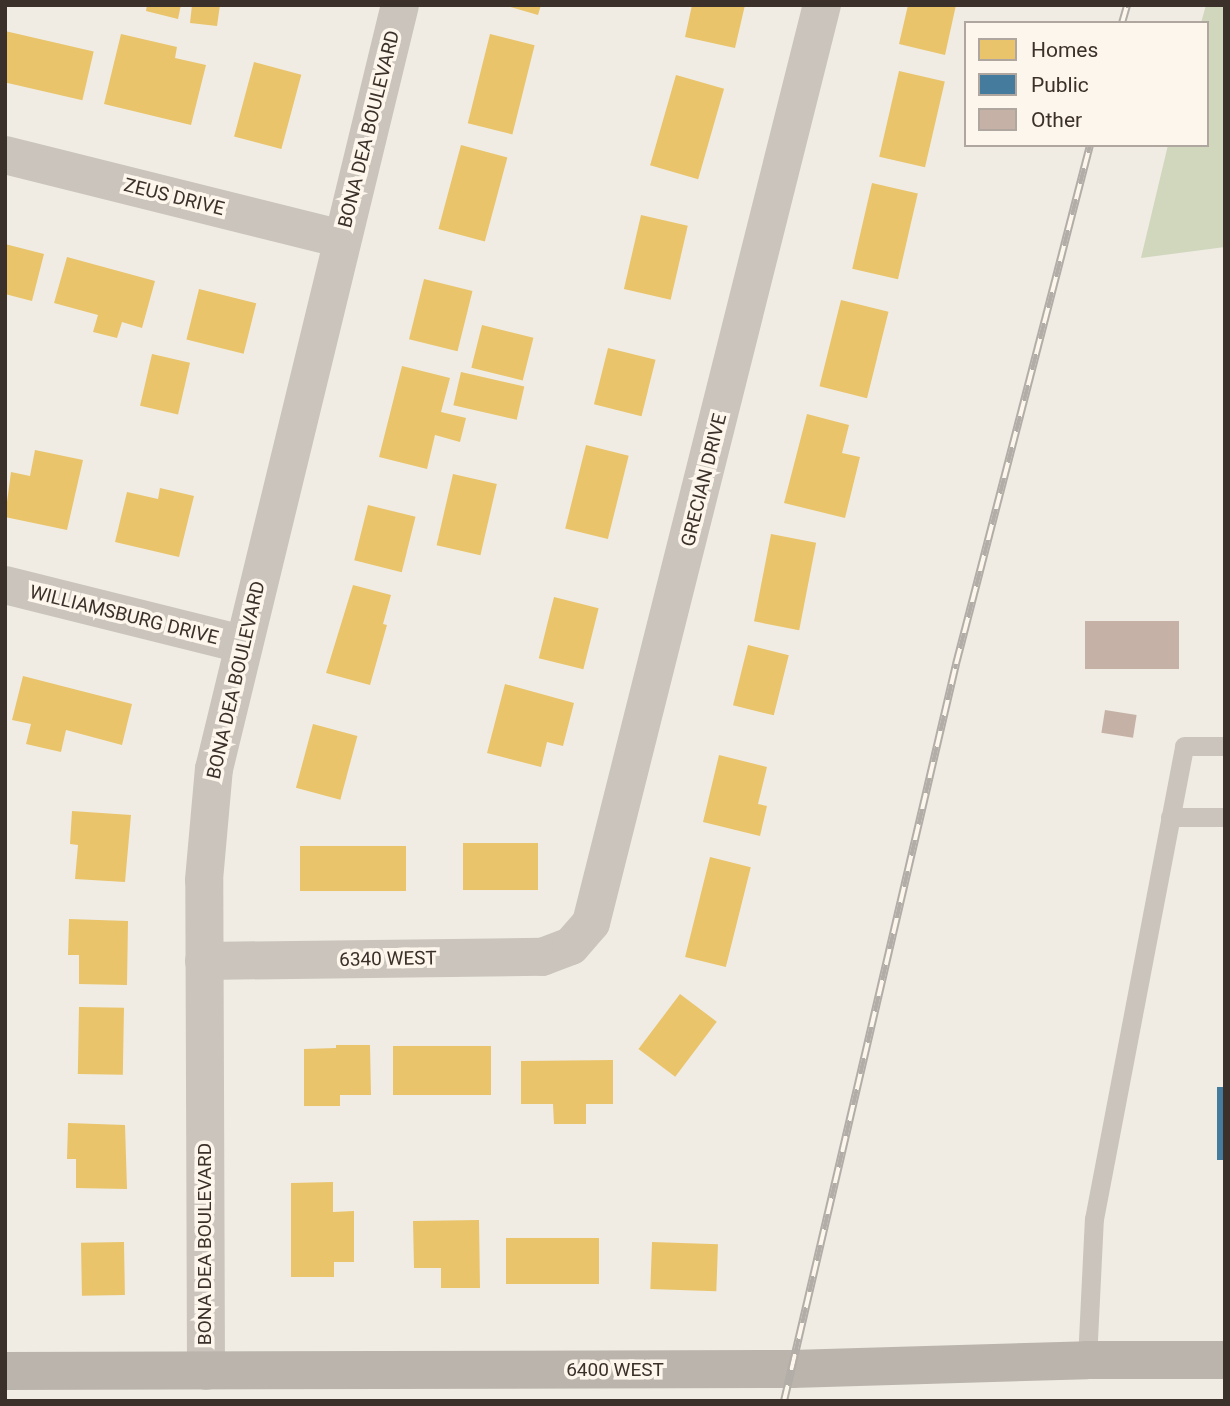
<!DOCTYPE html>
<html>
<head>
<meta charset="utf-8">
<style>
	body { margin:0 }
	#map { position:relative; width:1230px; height:1406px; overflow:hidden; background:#f0ece4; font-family:Roboto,sans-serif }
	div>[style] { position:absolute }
	.green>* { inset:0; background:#d0d7bd }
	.homes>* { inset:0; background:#e9c46a; transform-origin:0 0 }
	.public>* { inset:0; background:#457b9d; transform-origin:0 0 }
	.building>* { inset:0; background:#c5b1a5; transform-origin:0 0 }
	.lane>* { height:19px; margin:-9.5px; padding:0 9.5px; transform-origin:9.5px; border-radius:9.5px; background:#cac4bd }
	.street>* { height:38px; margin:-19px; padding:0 19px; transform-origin:19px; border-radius:19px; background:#cac4bd }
	.secondary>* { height:38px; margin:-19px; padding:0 19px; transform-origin:19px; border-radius:19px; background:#bab4ad }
	.rail>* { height:8px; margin-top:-4px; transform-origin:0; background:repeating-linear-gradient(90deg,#fcf6ed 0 16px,#b2ada7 0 32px); box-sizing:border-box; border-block:2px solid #b2ada7 }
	span { translate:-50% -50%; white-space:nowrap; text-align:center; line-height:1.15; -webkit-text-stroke:7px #fcf6ed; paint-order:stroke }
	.street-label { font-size:19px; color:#3c312a }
	.frame { position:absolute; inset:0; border:7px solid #3c312a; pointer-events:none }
	.legend { position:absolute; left:964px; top:21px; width:245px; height:126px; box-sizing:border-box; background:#fcf6ed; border:2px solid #afa79f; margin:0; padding:9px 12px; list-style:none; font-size:21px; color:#3c312a }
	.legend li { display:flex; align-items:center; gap:14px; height:35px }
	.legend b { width:35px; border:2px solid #afa79f }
</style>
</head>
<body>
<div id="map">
	<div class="green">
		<i style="clip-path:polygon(1206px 5px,1225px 5px,1225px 247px,1141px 258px,1168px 145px,1207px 145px,1207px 23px,1201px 23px)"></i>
	</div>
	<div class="homes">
		<i style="clip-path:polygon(147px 5px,181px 5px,178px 19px,146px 11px)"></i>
		<i style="clip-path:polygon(192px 5px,220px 5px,217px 26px,190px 23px)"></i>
		<i style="clip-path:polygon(504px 5px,541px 5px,538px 15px)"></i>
		<i style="clip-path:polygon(692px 5px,745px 5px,735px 48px,685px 37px)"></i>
		<i style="clip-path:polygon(908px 5px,956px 5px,945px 55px,899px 44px)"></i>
		<i style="left:5px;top:31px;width:91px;height:50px;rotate:13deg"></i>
		<i style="clip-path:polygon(121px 34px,177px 47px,175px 58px,206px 65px,191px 125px,104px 104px)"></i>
		<i style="left:490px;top:34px;width:46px;height:92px;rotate:14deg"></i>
		<i style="left:254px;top:62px;width:49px;height:77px;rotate:15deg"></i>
		<i style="left:899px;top:71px;width:47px;height:88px;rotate:13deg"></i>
		<i style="left:676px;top:75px;width:50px;height:94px;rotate:16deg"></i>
		<i style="left:461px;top:145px;width:48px;height:87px;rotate:15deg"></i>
		<i style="left:872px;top:183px;width:47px;height:88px;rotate:13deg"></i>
		<i style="left:641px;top:215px;width:48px;height:76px;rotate:13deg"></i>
		<i style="clip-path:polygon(5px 244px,44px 254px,32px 301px,5px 294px)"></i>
		<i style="clip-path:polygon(67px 257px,155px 281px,142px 328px,122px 322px,117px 338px,93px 332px,98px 315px,54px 303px)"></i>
		<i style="left:424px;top:279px;width:50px;height:62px;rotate:14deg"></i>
		<i style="left:199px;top:289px;width:59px;height:52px;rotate:14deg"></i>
		<i style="left:841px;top:300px;width:49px;height:89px;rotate:14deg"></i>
		<i style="left:482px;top:325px;width:53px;height:44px;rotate:14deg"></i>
		<i style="left:608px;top:348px;width:49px;height:58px;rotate:14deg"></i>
		<i style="left:152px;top:354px;width:39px;height:53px;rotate:13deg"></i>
		<i style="clip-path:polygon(402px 366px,450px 378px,441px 412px,466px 418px,460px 442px,435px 435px,427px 469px,379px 457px)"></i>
		<i style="left:461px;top:372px;width:65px;height:34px;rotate:13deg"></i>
		<i style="clip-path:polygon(807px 414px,849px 425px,842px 453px,860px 457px,845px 518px,784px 503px)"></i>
		<i style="left:586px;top:445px;width:44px;height:86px;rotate:14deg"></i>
		<i style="clip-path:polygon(35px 450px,83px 460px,67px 530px,5px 517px,11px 472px,30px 476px)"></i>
		<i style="left:453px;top:474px;width:45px;height:73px;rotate:13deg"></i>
		<i style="clip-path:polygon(160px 488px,194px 496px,179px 557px,115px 542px,127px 492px,158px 499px)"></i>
		<i style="left:368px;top:505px;width:49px;height:57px;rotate:14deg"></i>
		<i style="left:771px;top:534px;width:46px;height:89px;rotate:11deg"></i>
		<i style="clip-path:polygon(353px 585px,391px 595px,383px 624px,387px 625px,370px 685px,326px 673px)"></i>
		<i style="left:554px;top:597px;width:46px;height:63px;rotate:14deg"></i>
		<i style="left:748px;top:645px;width:42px;height:62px;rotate:14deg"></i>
		<i style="clip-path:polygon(23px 676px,132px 704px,122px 745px,66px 730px,61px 752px,26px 744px,31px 724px,12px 720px)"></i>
		<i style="clip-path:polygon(505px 684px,574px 703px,563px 746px,547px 742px,541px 767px,487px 753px)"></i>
		<i style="left:313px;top:724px;width:46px;height:66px;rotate:15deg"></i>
		<i style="clip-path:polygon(719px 755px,767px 767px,758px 804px,767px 806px,760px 836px,703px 822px)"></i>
		<i style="clip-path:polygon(72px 811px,131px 815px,125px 882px,75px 879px,78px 845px,70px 844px)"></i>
		<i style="left:538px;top:843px;width:47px;height:75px;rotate:90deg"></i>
		<i style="left:300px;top:846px;width:106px;height:45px"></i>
		<i style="left:710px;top:857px;width:42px;height:103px;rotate:14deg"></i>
		<i style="clip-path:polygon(69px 919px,128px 921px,127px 985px,79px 984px,79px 955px,68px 955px)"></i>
		<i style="left:680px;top:994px;width:46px;height:69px;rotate:37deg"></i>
		<i style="left:79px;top:1007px;width:45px;height:67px;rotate:1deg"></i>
		<i style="clip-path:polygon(336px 1045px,370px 1045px,371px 1095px,340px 1095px,340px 1106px,304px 1106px,304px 1049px,336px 1048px)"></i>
		<i style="left:393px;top:1046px;width:98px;height:49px"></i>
		<i style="clip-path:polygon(613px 1060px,613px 1104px,586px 1104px,586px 1124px,554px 1124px,553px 1104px,521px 1104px,521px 1061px)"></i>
		<i style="clip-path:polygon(68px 1123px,125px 1125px,127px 1189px,76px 1188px,76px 1159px,67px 1159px)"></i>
		<i style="clip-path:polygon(333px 1182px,333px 1212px,354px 1211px,354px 1262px,334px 1262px,334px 1277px,291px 1277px,291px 1183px)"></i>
		<i style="clip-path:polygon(479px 1220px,480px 1288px,441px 1288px,441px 1268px,414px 1268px,413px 1221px)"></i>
		<i style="left:599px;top:1238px;width:46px;height:93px;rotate:90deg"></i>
		<i style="left:124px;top:1242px;width:53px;height:43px;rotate:89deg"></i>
		<i style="left:652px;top:1242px;width:66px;height:47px;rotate:2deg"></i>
	</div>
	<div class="public">
		<i style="left:1217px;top:1087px;width:8px;height:73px"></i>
	</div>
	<div class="building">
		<i style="left:1085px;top:621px;width:94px;height:48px"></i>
		<i style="left:1105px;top:710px;width:32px;height:23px;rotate:9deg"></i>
	</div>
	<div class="lane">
		<i style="left:1170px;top:817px;width:55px"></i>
		<i style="left:1087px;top:1360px;width:141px;rotate:-87.2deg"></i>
		<i style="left:1094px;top:1219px;width:481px;rotate:-79.2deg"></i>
		<i style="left:1184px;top:746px;width:41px"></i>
	</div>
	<div class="street">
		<i style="left:5px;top:155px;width:347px;rotate:14deg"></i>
		<i style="left:5px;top:585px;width:244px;rotate:14deg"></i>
		<i style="left:204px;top:961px;width:338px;rotate:-0.7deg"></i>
		<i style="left:542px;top:957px;width:31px;rotate:-21deg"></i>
		<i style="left:571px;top:946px;width:30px;rotate:-49deg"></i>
		<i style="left:591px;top:923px;width:947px;rotate:-75.88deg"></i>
		<i style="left:206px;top:1371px;width:491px;rotate:-90.2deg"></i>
		<i style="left:204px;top:880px;width:111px;rotate:-84.9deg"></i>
		<i style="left:214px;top:769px;width:786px;rotate:-76.32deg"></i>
	</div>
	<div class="secondary">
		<i style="left:5px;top:1371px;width:787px;rotate:-0.15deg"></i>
		<i style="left:792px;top:1369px;width:295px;rotate:-1.7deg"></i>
		<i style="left:1087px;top:1360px;width:138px"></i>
	</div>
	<div class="rail">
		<i style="left:1122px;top:23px;width:19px;rotate:-74deg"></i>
		<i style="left:784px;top:1401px;width:757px;rotate:-76.86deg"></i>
		<i style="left:956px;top:664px;width:536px;rotate:-75.52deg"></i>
	</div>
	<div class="street-label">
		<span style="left:369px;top:129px;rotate:-76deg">BONA DEA BOULEVARD</span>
		<span style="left:174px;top:197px;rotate:14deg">ZEUS DRIVE</span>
		<span style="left:704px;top:480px;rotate:-76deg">GRECIAN DRIVE</span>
		<span style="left:124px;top:615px;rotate:14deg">WILLIAMSBURG DRIVE</span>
		<span style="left:236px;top:680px;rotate:-77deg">BONA DEA BOULEVARD</span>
		<span style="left:388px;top:959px;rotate:-1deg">6340 WEST</span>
		<span style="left:205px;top:1244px;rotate:-90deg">BONA DEA BOULEVARD</span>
		<span style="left:615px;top:1370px">6400 WEST</span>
	</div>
	<div class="frame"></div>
	<ul class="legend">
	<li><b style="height:19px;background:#e9c46a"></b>Homes</li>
	<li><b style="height:19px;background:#457b9d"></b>Public</li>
	<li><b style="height:19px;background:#c5b1a5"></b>Other</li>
	</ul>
</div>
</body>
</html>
